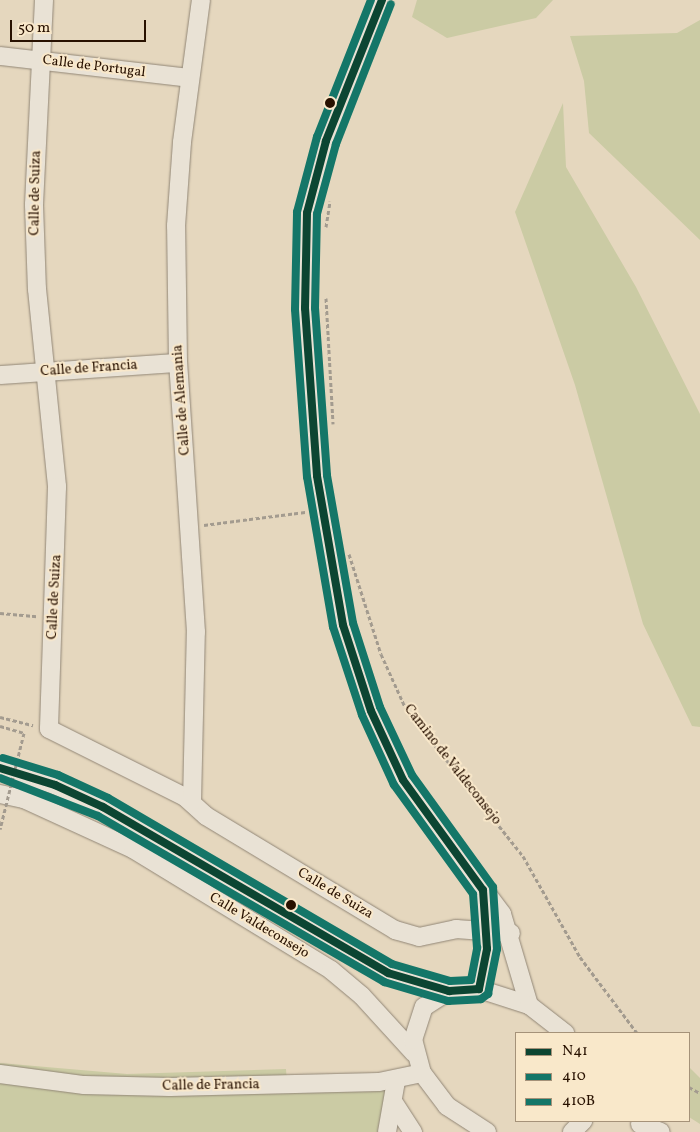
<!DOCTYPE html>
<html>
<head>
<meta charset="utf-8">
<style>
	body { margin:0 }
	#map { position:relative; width:700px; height:1132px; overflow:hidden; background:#e5d7be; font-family:Vollkorn,serif }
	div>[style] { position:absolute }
	.green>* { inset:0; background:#cbcba4 }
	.path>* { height:3px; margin-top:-1.5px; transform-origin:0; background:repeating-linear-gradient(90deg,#a39b8f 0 4px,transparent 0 6.5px) }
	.roads { filter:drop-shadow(0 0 1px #918676) drop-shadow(0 0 1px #918676) }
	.minor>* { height:18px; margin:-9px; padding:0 9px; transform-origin:9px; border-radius:9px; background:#e9e2d5 }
	.path-bridge>* { height:3px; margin-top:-1.5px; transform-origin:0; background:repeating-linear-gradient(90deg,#a39b8f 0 4px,transparent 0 6.5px) }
	.bus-1>* { height:8px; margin:-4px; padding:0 4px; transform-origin:4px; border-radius:4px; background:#0c4532 }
	.bus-2>* { height:8px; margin:-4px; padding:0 4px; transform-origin:4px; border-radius:4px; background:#147668 }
	.bus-3>* { height:8px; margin:-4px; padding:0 4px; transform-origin:4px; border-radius:4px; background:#147668 }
	.dots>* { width:14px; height:14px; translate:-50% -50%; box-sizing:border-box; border:2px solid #f9e8ca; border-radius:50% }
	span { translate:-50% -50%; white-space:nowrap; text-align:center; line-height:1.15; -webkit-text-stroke:4px #f9e8ca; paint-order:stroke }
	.street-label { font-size:14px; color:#281100 }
	.legend { position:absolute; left:515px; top:1032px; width:175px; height:90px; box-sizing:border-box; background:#f9e8ca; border:1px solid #a59279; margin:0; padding:6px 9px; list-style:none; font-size:15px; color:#281100 }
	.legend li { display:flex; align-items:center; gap:10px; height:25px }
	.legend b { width:25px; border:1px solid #a59279 }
	.scale { position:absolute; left:10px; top:20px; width:136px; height:22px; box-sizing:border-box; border:2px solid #281100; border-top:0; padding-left:6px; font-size:15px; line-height:18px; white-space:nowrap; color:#281100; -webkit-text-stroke:4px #f9e8ca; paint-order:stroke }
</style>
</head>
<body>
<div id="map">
	<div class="green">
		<i style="clip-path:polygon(417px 0,553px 0,536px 18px,447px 38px,412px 17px)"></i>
		<i style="clip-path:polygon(700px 20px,700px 240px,589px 133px,584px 81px,570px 36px,677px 33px)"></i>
		<i style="clip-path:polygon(563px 103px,566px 167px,636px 287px,700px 414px,700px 727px,692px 726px,643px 624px,575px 385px,515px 212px)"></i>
		<i style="clip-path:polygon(0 1063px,127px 1074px,286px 1069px,287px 1084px,396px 1081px,387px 1132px,0 1132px)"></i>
		<i style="clip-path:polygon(689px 1067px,700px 1078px,700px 1124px,689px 1117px)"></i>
	</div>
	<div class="path">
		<i style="left:326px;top:227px;width:26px;rotate:-81deg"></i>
		<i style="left:326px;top:298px;width:126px;rotate:86.8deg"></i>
		<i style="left:204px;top:525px;width:102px;rotate:-7.3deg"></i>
		<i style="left:349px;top:554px;width:105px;rotate:72.3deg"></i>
		<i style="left:381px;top:654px;width:60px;rotate:65.6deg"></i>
		<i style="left:406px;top:709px;width:188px;rotate:51.5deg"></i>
		<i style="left:523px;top:856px;width:116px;rotate:60.6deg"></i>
		<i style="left:580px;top:957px;width:95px;rotate:53.1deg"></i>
		<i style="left:0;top:613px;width:37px;rotate:5deg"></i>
		<i style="left:0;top:717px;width:34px;rotate:14deg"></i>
		<i style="left:689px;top:1087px;width:13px;rotate:29deg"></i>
	</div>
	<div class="roads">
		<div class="minor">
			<i style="left:44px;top:0;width:205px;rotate:92.8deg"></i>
			<i style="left:34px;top:205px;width:84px;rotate:88deg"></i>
			<i style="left:37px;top:289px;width:199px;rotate:84.2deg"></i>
			<i style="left:57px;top:487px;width:242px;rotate:91.9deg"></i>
			<i style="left:49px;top:729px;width:152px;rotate:26.6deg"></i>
			<i style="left:185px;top:797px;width:28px;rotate:42deg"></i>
			<i style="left:206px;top:816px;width:221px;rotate:31.1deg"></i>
			<i style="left:395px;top:930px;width:25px;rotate:16deg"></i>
			<i style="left:419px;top:937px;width:38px;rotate:-12deg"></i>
			<i style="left:456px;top:929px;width:55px;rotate:4.2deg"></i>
			<i style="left:382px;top:0;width:152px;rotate:111.7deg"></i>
			<i style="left:326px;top:141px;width:74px;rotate:104.8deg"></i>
			<i style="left:307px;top:213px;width:136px;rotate:90.4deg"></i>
			<i style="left:306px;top:349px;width:161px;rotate:84.6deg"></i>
			<i style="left:321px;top:509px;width:118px;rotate:79.3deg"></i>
			<i style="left:343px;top:625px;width:90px;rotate:72deg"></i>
			<i style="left:371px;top:711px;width:52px;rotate:66.4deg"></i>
			<i style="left:392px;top:759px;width:55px;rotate:58.3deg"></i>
			<i style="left:421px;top:806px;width:135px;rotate:53.1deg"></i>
			<i style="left:502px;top:914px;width:95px;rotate:73.5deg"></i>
			<i style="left:0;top:56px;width:190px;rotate:6.6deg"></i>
			<i style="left:0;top:375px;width:178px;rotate:-3.9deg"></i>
			<i style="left:0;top:768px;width:58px;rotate:17.2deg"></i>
			<i style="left:55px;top:785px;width:53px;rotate:24.6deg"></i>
			<i style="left:103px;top:807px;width:304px;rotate:30.7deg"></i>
			<i style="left:364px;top:962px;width:90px;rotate:18.8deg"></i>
			<i style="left:0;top:794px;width:25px;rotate:12deg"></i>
			<i style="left:24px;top:799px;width:120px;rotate:24.6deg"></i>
			<i style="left:133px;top:849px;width:232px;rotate:31.4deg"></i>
			<i style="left:331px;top:970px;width:40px;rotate:40deg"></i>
			<i style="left:362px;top:996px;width:77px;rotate:47.6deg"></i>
			<i style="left:192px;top:802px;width:170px;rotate:-88.7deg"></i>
			<i style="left:196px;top:632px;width:270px;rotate:-93.8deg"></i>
			<i style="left:178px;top:363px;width:137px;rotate:-90.8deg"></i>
			<i style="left:176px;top:226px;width:84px;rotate:-85.9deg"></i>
			<i style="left:182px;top:142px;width:143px;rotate:-82.4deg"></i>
			<i style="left:479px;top:989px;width:41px;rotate:-78.7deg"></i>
			<i style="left:487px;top:949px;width:59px;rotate:-93.9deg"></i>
			<i style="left:0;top:1074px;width:85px;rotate:7.5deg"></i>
			<i style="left:84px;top:1085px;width:86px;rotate:1.3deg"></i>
			<i style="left:170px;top:1087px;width:209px;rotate:-1.4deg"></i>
			<i style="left:379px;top:1082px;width:44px;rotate:-11.8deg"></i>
			<i style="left:394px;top:1103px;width:35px;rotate:57deg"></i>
			<i style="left:640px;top:1124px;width:22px;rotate:21deg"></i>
			<i style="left:387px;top:1132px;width:52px;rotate:-80deg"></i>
			<i style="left:487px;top:1132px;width:48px;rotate:-147deg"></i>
			<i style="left:447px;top:1106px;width:41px;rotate:-127.1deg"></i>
			<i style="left:422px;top:1073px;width:34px;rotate:-105deg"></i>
			<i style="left:413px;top:1040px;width:35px;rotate:-72deg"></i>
			<i style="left:424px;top:1007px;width:30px;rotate:-33deg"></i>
			<i style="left:449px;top:991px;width:30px;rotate:-4deg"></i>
			<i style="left:479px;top:989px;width:52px;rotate:17.7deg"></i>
			<i style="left:529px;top:1005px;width:46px;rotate:37.9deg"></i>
			<i style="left:572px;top:1132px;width:16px;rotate:-45deg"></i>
		</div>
	</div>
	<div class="path-bridge">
		<i style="left:0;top:726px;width:25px;rotate:16deg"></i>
		<i style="left:24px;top:733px;width:99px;rotate:104deg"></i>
	</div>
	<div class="bus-1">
		<i style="left:382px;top:0;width:152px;rotate:111.7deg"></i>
		<i style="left:326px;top:141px;width:74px;rotate:104.8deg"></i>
		<i style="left:307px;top:213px;width:95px;rotate:91.2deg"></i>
		<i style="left:305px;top:308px;width:168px;rotate:85.9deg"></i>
		<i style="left:317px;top:476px;width:151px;rotate:80.1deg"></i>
		<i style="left:343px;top:625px;width:90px;rotate:72deg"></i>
		<i style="left:371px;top:711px;width:76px;rotate:65.1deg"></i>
		<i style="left:403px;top:780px;width:136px;rotate:54deg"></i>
		<i style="left:483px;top:890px;width:59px;rotate:86.1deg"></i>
		<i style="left:487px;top:949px;width:41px;rotate:101.3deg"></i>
		<i style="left:0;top:768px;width:58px;rotate:17.2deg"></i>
		<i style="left:55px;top:785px;width:53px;rotate:24.6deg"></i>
		<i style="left:103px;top:807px;width:330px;rotate:30.2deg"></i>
		<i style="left:388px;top:973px;width:64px;rotate:16.4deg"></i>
		<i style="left:449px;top:991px;width:30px;rotate:-4deg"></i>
	</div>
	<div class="bus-2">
		<i style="left:0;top:778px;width:105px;rotate:21.2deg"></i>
		<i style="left:98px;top:816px;width:331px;rotate:30.1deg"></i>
		<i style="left:384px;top:982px;width:67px;rotate:16.5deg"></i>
		<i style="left:448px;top:1001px;width:33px;rotate:-3deg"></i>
		<i style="left:481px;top:999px;width:9px;rotate:-36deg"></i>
		<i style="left:488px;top:994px;width:46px;rotate:-78.7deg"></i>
		<i style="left:497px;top:949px;width:62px;rotate:-93.7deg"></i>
		<i style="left:493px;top:887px;width:138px;rotate:-125.9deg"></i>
		<i style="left:412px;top:775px;width:75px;rotate:-115.2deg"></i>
		<i style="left:380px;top:707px;width:88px;rotate:-107.8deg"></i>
		<i style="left:353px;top:623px;width:150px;rotate:-100deg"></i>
		<i style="left:327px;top:475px;width:167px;rotate:-94.1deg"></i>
		<i style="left:315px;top:308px;width:94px;rotate:-88.8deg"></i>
		<i style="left:317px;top:214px;width:73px;rotate:-74.8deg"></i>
		<i style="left:336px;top:144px;width:150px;rotate:-68.6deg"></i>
	</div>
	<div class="bus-3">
		<i style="left:3px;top:758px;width:58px;rotate:17.2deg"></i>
		<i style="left:58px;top:775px;width:55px;rotate:24.7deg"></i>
		<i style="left:108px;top:798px;width:329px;rotate:30.3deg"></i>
		<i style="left:392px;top:964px;width:60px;rotate:16.3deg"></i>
		<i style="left:450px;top:981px;width:21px;rotate:-3deg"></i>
		<i style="left:471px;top:980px;width:33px;rotate:-79deg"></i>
		<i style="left:477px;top:948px;width:54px;rotate:-94.2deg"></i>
		<i style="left:473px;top:894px;width:135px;rotate:-125.9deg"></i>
		<i style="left:394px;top:785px;width:77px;rotate:-114.6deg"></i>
		<i style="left:362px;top:715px;width:93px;rotate:-108.2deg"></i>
		<i style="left:333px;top:627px;width:152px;rotate:-99.8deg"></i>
		<i style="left:307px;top:477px;width:168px;rotate:-94.1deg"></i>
		<i style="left:295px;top:309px;width:97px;rotate:-88.8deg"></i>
		<i style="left:297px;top:212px;width:78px;rotate:-75.1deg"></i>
		<i style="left:317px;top:137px;width:147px;rotate:-68.5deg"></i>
	</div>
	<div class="dots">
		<i style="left:330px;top:103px;background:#281100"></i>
		<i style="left:291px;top:905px;background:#281100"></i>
	</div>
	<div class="street-label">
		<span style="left:94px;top:67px;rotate:7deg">Calle de Portugal</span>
		<span style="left:36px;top:193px;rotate:-89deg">Calle de Suiza</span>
		<span style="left:89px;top:369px;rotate:-4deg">Calle de Francia</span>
		<span style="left:182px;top:400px;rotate:-94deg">Calle de Alemania</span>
		<span style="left:55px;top:597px;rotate:-87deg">Calle de Suiza</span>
		<span style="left:452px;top:765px;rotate:52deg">Camino de Valdeconsejo</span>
		<span style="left:335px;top:894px;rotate:31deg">Calle de Suiza</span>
		<span style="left:259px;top:926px;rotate:31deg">Calle Valdeconsejo</span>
		<span style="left:211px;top:1086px;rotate:-1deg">Calle de Francia</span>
	</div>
	<ul class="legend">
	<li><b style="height:6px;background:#0c4532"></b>N41</li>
	<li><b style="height:6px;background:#147668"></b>410</li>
	<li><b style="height:6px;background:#147668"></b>410B</li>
	</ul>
	<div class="scale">50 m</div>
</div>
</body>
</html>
